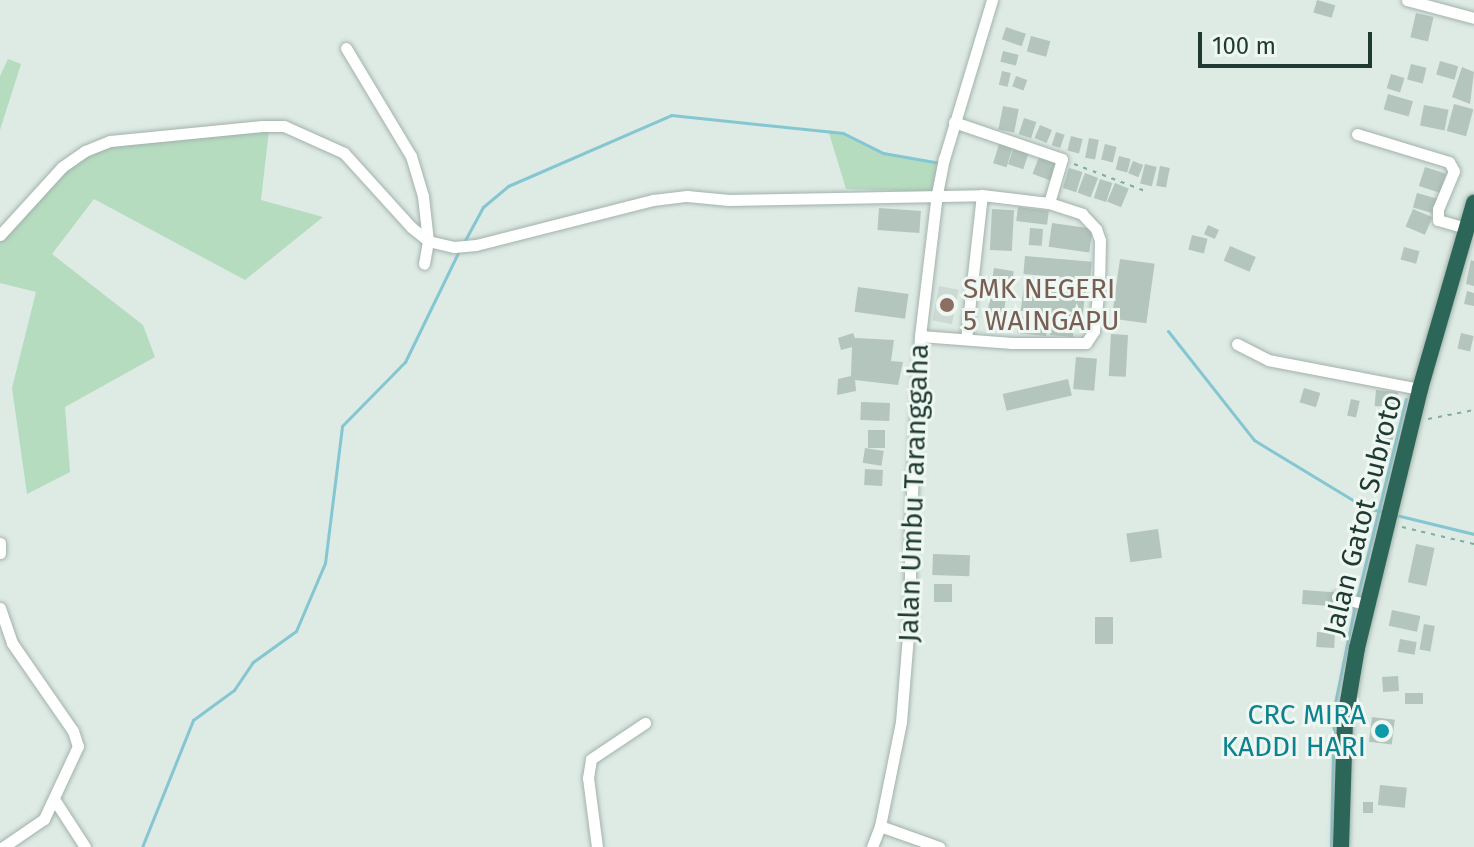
<!DOCTYPE html>
<html>
<head>
<meta charset="utf-8">
<style>
	body { margin:0 }
	#map { position:relative; width:1474px; height:847px; overflow:hidden; background:#deeae4; font-family:"Fira Sans",sans-serif }
	div>[style] { position:absolute }
	.built>* { inset:0; background:#ccdad3; transform-origin:0 0 }
	.green>* { inset:0; background:#b6dcc0 }
	.stream>* { height:3px; margin:-1.5px; padding:0 1.5px; transform-origin:1.5px; border-radius:1.5px; background:#84c6d1 }
	.building>* { inset:0; background:#b3c5bd; transform-origin:0 0 }
	.path>* { height:2px; margin-top:-1px; transform-origin:0; background:repeating-linear-gradient(90deg,#7eae9e 0 4px,transparent 0 10px) }
	.roads { filter:drop-shadow(0 0 2px #a1b2ab) drop-shadow(0 0 2px #a1b2ab) }
	.minor>* { height:11px; margin:-5.5px; padding:0 5.5px; transform-origin:5.5px; border-radius:5.5px; background:#fff }
	.highway>* { height:16px; margin:-8px; padding:0 8px; transform-origin:8px; border-radius:8px; background:#2b6659 }
	.dots>* { width:22px; height:22px; translate:-50% -50%; box-sizing:border-box; border:4px solid #eef7f2; border-radius:50% }
	span { translate:-50% -50%; white-space:nowrap; text-align:center; line-height:1.15; -webkit-text-stroke:6px #eef7f2; paint-order:stroke }
	.education-label { font-size:28px; color:#785e54 }
	.left { translate:0 -50%; text-align:left }
	.street-label { font-size:28px; color:#1f3a32 }
	.culture-label { font-size:28px; color:#0d838f }
	.right { translate:-100% -50%; text-align:right }
	.scale { position:absolute; left:1198px; top:32px; width:174px; height:36px; box-sizing:border-box; border:4px solid #1f3a32; border-top:0; padding-left:10px; font-size:24px; line-height:28px; white-space:nowrap; color:#1f3a32; -webkit-text-stroke:6px #eef7f2; paint-order:stroke }
</style>
</head>
<body>
<div id="map">
	<div class="built">
		<i style="left:939px;top:286px;width:20px;height:35px;rotate:11deg"></i>
	</div>
	<div class="green">
		<i style="clip-path:polygon(8px 59px,21px 64px,0 130px,0 76px)"></i>
		<i style="clip-path:polygon(269px 130px,261px 200px,323px 217px,245px 280px,94px 199px,52px 254px,143px 325px,155px 357px,65px 407px,70px 472px,27px 494px,12px 388px,36px 292px,0 283px,0 237px,64px 171px,85px 155px,106px 145px)"></i>
		<i style="clip-path:polygon(828px 130px,843px 133px,883px 153px,942px 163px,938px 192px,846px 189px)"></i>
	</div>
	<div class="stream">
		<i style="left:463px;top:244px;width:42px;rotate:-61.6deg"></i>
		<i style="left:483px;top:207px;width:33px;rotate:-40deg"></i>
		<i style="left:508px;top:186px;width:178px;rotate:-23.5deg"></i>
		<i style="left:671px;top:115px;width:173px;rotate:6deg"></i>
		<i style="left:843px;top:133px;width:45px;rotate:26.6deg"></i>
		<i style="left:883px;top:153px;width:58px;rotate:10deg"></i>
		<i style="left:1168px;top:331px;width:139px;rotate:51.7deg"></i>
		<i style="left:1254px;top:440px;width:131px;rotate:31.3deg"></i>
		<i style="left:1366px;top:508px;width:19px;rotate:12deg"></i>
		<i style="left:1396px;top:515px;width:80px;rotate:13.7deg"></i>
		<i style="left:1357px;top:598px;width:205px;rotate:-76.2deg"></i>
		<i style="left:142px;top:847px;width:137px;rotate:-68.1deg"></i>
		<i style="left:193px;top:720px;width:51px;rotate:-36.2deg"></i>
		<i style="left:234px;top:690px;width:34px;rotate:-56deg"></i>
		<i style="left:253px;top:662px;width:53px;rotate:-35.8deg"></i>
		<i style="left:296px;top:631px;width:74px;rotate:-66.9deg"></i>
		<i style="left:325px;top:563px;width:138px;rotate:-82.9deg"></i>
		<i style="left:342px;top:426px;width:90px;rotate:-45.5deg"></i>
		<i style="left:405px;top:362px;width:123px;rotate:-64.1deg"></i>
		<i style="left:1331px;top:847px;width:139px;rotate:-88.8deg"></i>
		<i style="left:1334px;top:708px;width:105px;rotate:-78.5deg"></i>
	</div>
	<div class="building">
		<i style="left:1317px;top:0;width:19px;height:13px;rotate:16deg"></i>
		<i style="left:1416px;top:13px;width:18px;height:25px;rotate:13deg"></i>
		<i style="left:1006px;top:27px;width:21px;height:13px;rotate:19deg"></i>
		<i style="left:1031px;top:36px;width:20px;height:16px;rotate:15deg"></i>
		<i style="left:1003px;top:51px;width:16px;height:11px;rotate:14deg"></i>
		<i style="left:1440px;top:61px;width:19px;height:14px;rotate:16deg"></i>
		<i style="left:1411px;top:64px;width:16px;height:16px;rotate:14deg"></i>
		<i style="clip-path:polygon(1462px 67px,1474px 72px,1470px 104px,1452px 97px)"></i>
		<i style="left:1002px;top:71px;width:9px;height:14px;rotate:13deg"></i>
		<i style="left:1391px;top:74px;width:14px;height:15px;rotate:17deg"></i>
		<i style="left:1016px;top:76px;width:12px;height:11px;rotate:20deg"></i>
		<i style="left:1388px;top:94px;width:26px;height:16px;rotate:16deg"></i>
		<i style="left:1454px;top:104px;width:20px;height:28px;rotate:15deg"></i>
		<i style="left:1424px;top:105px;width:25px;height:21px;rotate:11deg"></i>
		<i style="left:1003px;top:106px;width:16px;height:24px;rotate:11deg"></i>
		<i style="left:1024px;top:118px;width:13px;height:17px;rotate:18deg"></i>
		<i style="left:1040px;top:125px;width:13px;height:14px;rotate:23deg"></i>
		<i style="left:1056px;top:132px;width:9px;height:14px;rotate:18deg"></i>
		<i style="left:1071px;top:136px;width:12px;height:15px;rotate:14deg"></i>
		<i style="left:1089px;top:138px;width:10px;height:20px;rotate:11deg"></i>
		<i style="left:999px;top:144px;width:14px;height:20px;rotate:17deg"></i>
		<i style="left:1105px;top:144px;width:12px;height:16px;rotate:14deg"></i>
		<i style="left:1013px;top:149px;width:16px;height:16px;rotate:18deg"></i>
		<i style="left:1119px;top:156px;width:12px;height:14px;rotate:14deg"></i>
		<i style="left:1039px;top:157px;width:19px;height:18px;rotate:21deg"></i>
		<i style="left:1133px;top:161px;width:11px;height:13px;rotate:22deg"></i>
		<i style="left:1145px;top:164px;width:12px;height:20px;rotate:14deg"></i>
		<i style="left:1160px;top:166px;width:10px;height:20px;rotate:11deg"></i>
		<i style="left:1425px;top:167px;width:22px;height:20px;rotate:18deg"></i>
		<i style="left:1069px;top:168px;width:14px;height:21px;rotate:17deg"></i>
		<i style="left:1085px;top:173px;width:14px;height:21px;rotate:21deg"></i>
		<i style="left:1100px;top:179px;width:13px;height:20px;rotate:18deg"></i>
		<i style="left:1115px;top:183px;width:15px;height:20px;rotate:23deg"></i>
		<i style="left:1417px;top:193px;width:22px;height:15px;rotate:16deg"></i>
		<i style="left:1018px;top:207px;width:31px;height:14px;rotate:7deg"></i>
		<i style="left:879px;top:208px;width:42px;height:22px;rotate:4deg"></i>
		<i style="left:992px;top:209px;width:22px;height:41px;rotate:3deg"></i>
		<i style="left:1413px;top:209px;width:21px;height:19px;rotate:23deg"></i>
		<i style="left:1052px;top:223px;width:41px;height:24px;rotate:8deg"></i>
		<i style="left:1208px;top:225px;width:12px;height:10px;rotate:24deg"></i>
		<i style="left:1030px;top:228px;width:13px;height:17px;rotate:4deg"></i>
		<i style="left:1192px;top:235px;width:16px;height:15px;rotate:14deg"></i>
		<i style="left:1230px;top:246px;width:28px;height:16px;rotate:23deg"></i>
		<i style="left:1404px;top:247px;width:16px;height:13px;rotate:15deg"></i>
		<i style="left:1025px;top:256px;width:67px;height:18px;rotate:5deg"></i>
		<i style="left:1120px;top:259px;width:35px;height:60px;rotate:8deg"></i>
		<i style="clip-path:polygon(1471px 260px,1474px 261px,1474px 286px,1466px 284px)"></i>
		<i style="left:994px;top:268px;width:20px;height:20px;rotate:9deg"></i>
		<i style="left:1024px;top:284px;width:62px;height:27px;rotate:7deg"></i>
		<i style="left:858px;top:287px;width:51px;height:25px;rotate:8deg"></i>
		<i style="clip-path:polygon(1467px 291px,1474px 293px,1474px 306px,1464px 304px)"></i>
		<i style="left:990px;top:295px;width:16px;height:33px;rotate:7deg"></i>
		<i style="left:1019px;top:316px;width:29px;height:17px;rotate:6deg"></i>
		<i style="left:1051px;top:324px;width:23px;height:11px;rotate:5deg"></i>
		<i style="clip-path:polygon(853px 333px,855px 338px,894px 340px,891px 361px,903px 362px,898px 385px,855px 380px,856px 391px,837px 395px,838px 379px,851px 376px,852px 347px,841px 350px,838px 338px)"></i>
		<i style="left:1461px;top:333px;width:13px;height:16px;rotate:13deg"></i>
		<i style="left:1111px;top:334px;width:17px;height:42px;rotate:3deg"></i>
		<i style="left:1076px;top:357px;width:21px;height:32px;rotate:5deg"></i>
		<i style="left:1068px;top:379px;width:17px;height:67px;rotate:77deg"></i>
		<i style="left:1304px;top:388px;width:17px;height:15px;rotate:17deg"></i>
		<i style="left:1376px;top:390px;width:22px;height:16px;rotate:5deg"></i>
		<i style="left:1351px;top:399px;width:9px;height:17px;rotate:13deg"></i>
		<i style="left:861px;top:402px;width:29px;height:18px;rotate:2deg"></i>
		<i style="left:868px;top:430px;width:17px;height:18px"></i>
		<i style="left:1380px;top:434px;width:13px;height:14px;rotate:4deg"></i>
		<i style="left:865px;top:448px;width:19px;height:15px;rotate:9deg"></i>
		<i style="left:865px;top:469px;width:18px;height:16px;rotate:3deg"></i>
		<i style="left:1158px;top:529px;width:29px;height:32px;rotate:82deg"></i>
		<i style="left:1416px;top:544px;width:19px;height:39px;rotate:12deg"></i>
		<i style="left:933px;top:554px;width:37px;height:21px;rotate:2deg"></i>
		<i style="left:934px;top:584px;width:18px;height:18px"></i>
		<i style="left:1303px;top:590px;width:31px;height:14px;rotate:4deg"></i>
		<i style="left:1392px;top:610px;width:29px;height:16px;rotate:12deg"></i>
		<i style="left:1095px;top:617px;width:18px;height:27px"></i>
		<i style="left:1424px;top:624px;width:11px;height:26px;rotate:10deg"></i>
		<i style="left:1317px;top:632px;width:18px;height:15px;rotate:3deg"></i>
		<i style="left:1400px;top:639px;width:17px;height:13px;rotate:10deg"></i>
		<i style="left:1398px;top:676px;width:15px;height:16px;rotate:86deg"></i>
		<i style="left:1405px;top:693px;width:18px;height:11px"></i>
		<i style="left:1372px;top:717px;width:23px;height:25px;rotate:7deg"></i>
		<i style="left:1380px;top:785px;width:27px;height:20px;rotate:6deg"></i>
		<i style="left:1363px;top:802px;width:10px;height:11px"></i>
	</div>
	<div class="path">
		<i style="left:1074px;top:164px;width:76px;rotate:20.8deg"></i>
		<i style="left:1428px;top:419px;width:47px;rotate:-11.1deg"></i>
		<i style="left:1402px;top:527px;width:74px;rotate:13.3deg"></i>
	</div>
	<div class="roads">
		<div class="minor">
			<i style="left:1407px;top:0;width:69px;rotate:15deg"></i>
			<i style="left:346px;top:48px;width:126px;rotate:59deg"></i>
			<i style="left:411px;top:156px;width:42px;rotate:73.3deg"></i>
			<i style="left:423px;top:196px;width:45px;rotate:83.7deg"></i>
			<i style="left:428px;top:241px;width:23px;rotate:100deg"></i>
			<i style="left:954px;top:122px;width:114px;rotate:18.9deg"></i>
			<i style="left:1062px;top:159px;width:46px;rotate:106.5deg"></i>
			<i style="left:1357px;top:134px;width:96px;rotate:16.9deg"></i>
			<i style="left:1449px;top:162px;width:10px;rotate:61deg"></i>
			<i style="left:1454px;top:171px;width:41px;rotate:112.8deg"></i>
			<i style="left:1438px;top:209px;width:11px;rotate:90deg"></i>
			<i style="left:1438px;top:220px;width:29px;rotate:16deg"></i>
			<i style="left:0;top:235px;width:92px;rotate:-47.6deg"></i>
			<i style="left:62px;top:167px;width:28px;rotate:-35deg"></i>
			<i style="left:85px;top:151px;width:27px;rotate:-22deg"></i>
			<i style="left:110px;top:141px;width:153px;rotate:-5.6deg"></i>
			<i style="left:262px;top:126px;width:22px"></i>
			<i style="left:284px;top:126px;width:66px;rotate:24.2deg"></i>
			<i style="left:344px;top:153px;width:100px;rotate:47.8deg"></i>
			<i style="left:411px;top:227px;width:22px;rotate:39deg"></i>
			<i style="left:428px;top:241px;width:27px;rotate:13deg"></i>
			<i style="left:454px;top:247px;width:22px;rotate:-5deg"></i>
			<i style="left:476px;top:245px;width:183px;rotate:-14.3deg"></i>
			<i style="left:653px;top:200px;width:34px;rotate:-7deg"></i>
			<i style="left:687px;top:196px;width:42px;rotate:5.4deg"></i>
			<i style="left:729px;top:200px;width:253px;rotate:-1.1deg"></i>
			<i style="left:982px;top:195px;width:67px;rotate:6.8deg"></i>
			<i style="left:1049px;top:203px;width:35px;rotate:18deg"></i>
			<i style="left:1082px;top:214px;width:21px;rotate:47deg"></i>
			<i style="left:1096px;top:229px;width:12px;rotate:70deg"></i>
			<i style="left:1100px;top:240px;width:46px;rotate:91.2deg"></i>
			<i style="left:1099px;top:286px;width:45px;rotate:96.3deg"></i>
			<i style="left:1094px;top:331px;width:14px;rotate:124deg"></i>
			<i style="left:1086px;top:343px;width:74px;rotate:180deg"></i>
			<i style="left:1012px;top:343px;width:92px;rotate:-175.6deg"></i>
			<i style="left:966px;top:339px;width:145px;rotate:-83.7deg"></i>
			<i style="left:1237px;top:344px;width:35px;rotate:27deg"></i>
			<i style="left:1268px;top:360px;width:155px;rotate:10.8deg"></i>
			<i style="left:0;top:543px;width:10px;rotate:90deg"></i>
			<i style="left:1337px;top:597px;width:30px;rotate:14deg"></i>
			<i style="left:0;top:608px;width:37px;rotate:71deg"></i>
			<i style="left:12px;top:643px;width:107px;rotate:55.3deg"></i>
			<i style="left:73px;top:731px;width:16px;rotate:72deg"></i>
			<i style="left:78px;top:746px;width:81px;rotate:115deg"></i>
			<i style="left:44px;top:819px;width:50px;rotate:145.7deg"></i>
			<i style="left:54px;top:799px;width:57px;rotate:57.1deg"></i>
			<i style="left:880px;top:826px;width:63px;rotate:19.6deg"></i>
			<i style="left:597px;top:847px;width:70px;rotate:-97.4deg"></i>
			<i style="left:588px;top:778px;width:19px;rotate:-81deg"></i>
			<i style="left:591px;top:759px;width:65px;rotate:-33.7deg"></i>
			<i style="left:872px;top:847px;width:22px;rotate:-69deg"></i>
			<i style="left:880px;top:826px;width:106px;rotate:-78.6deg"></i>
			<i style="left:901px;top:722px;width:111px;rotate:-85.4deg"></i>
			<i style="left:910px;top:611px;width:78px;rotate:-90deg"></i>
			<i style="left:910px;top:533px;width:197px;rotate:-87.1deg"></i>
			<i style="left:920px;top:336px;width:143px;rotate:-83.2deg"></i>
			<i style="left:937px;top:194px;width:36px;rotate:-79deg"></i>
			<i style="left:944px;top:159px;width:166px;rotate:-73.2deg"></i>
		</div>
		<div class="highway">
			<i style="left:1341px;top:847px;width:128px;rotate:-88.2deg"></i>
			<i style="left:1345px;top:719px;width:72px;rotate:-80.4deg"></i>
			<i style="left:1357px;top:648px;width:267px;rotate:-76.3deg"></i>
			<i style="left:1420px;top:389px;width:194px;rotate:-73.8deg"></i>
		</div>
	</div>
	<div class="dots">
		<i style="left:947px;top:305px;background:#8d6e63"></i>
		<i style="left:1382px;top:731px;background:#0f9aa8"></i>
	</div>
	<div class="education-label">
		<span class="left" style="left:963px;top:305px">SMK NEGERI<br>5 WAINGAPU</span>
	</div>
	<div class="street-label">
		<span style="left:914px;top:493px;rotate:-88deg">Jalan Umbu Taranggaha</span>
		<span style="left:1363px;top:515px;rotate:-76deg">Jalan Gatot Subroto</span>
	</div>
	<div class="culture-label">
		<span class="right" style="left:1366px;top:731px">CRC MIRA<br>KADDI HARI</span>
	</div>
	<div class="scale">100 m</div>
</div>
</body>
</html>
